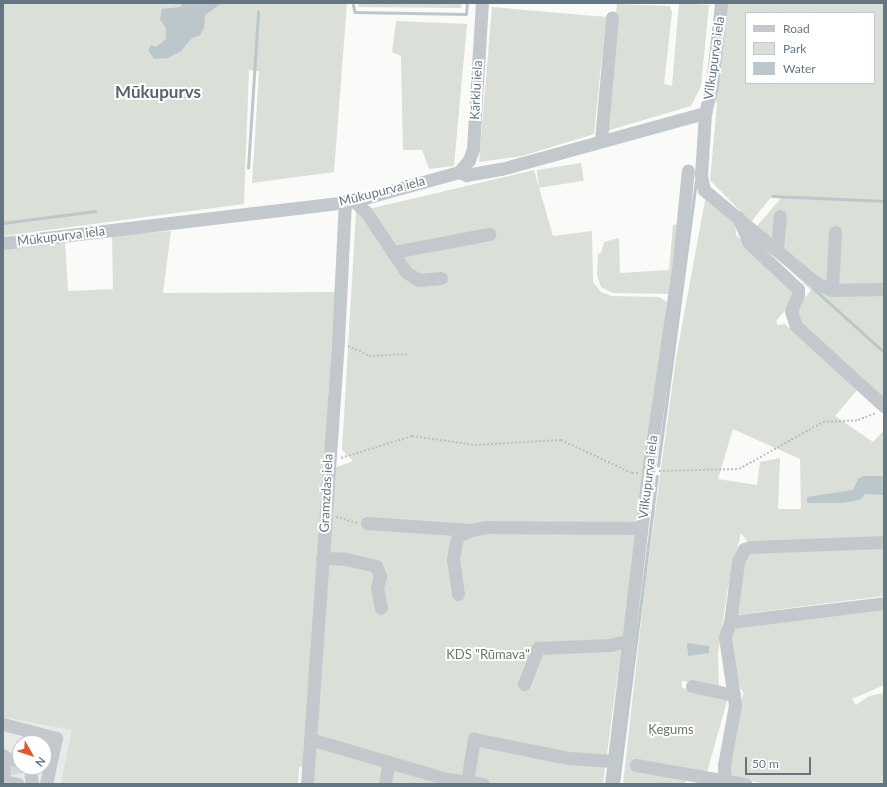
<!DOCTYPE html>
<html>
<head>
<meta charset="utf-8">
<style>
	body { margin:0 }
	#map { position:relative; width:887px; height:787px; overflow:hidden; background:#fafaf8; font-family:Lato,sans-serif }
	div>[style] { position:absolute }
	.built>* { inset:0; background:#e8e9e9 }
	.green>* { inset:0; background:#dadfd7; transform-origin:0 0 }
	.water>* { inset:0; background:#bbc7cb }
	.stream>* { height:2.5px; margin:-1.25px; padding:0 1.25px; transform-origin:1.25px; border-radius:1.25px; background:#bbc7cb }
	.minor-tunnel>* { height:13px; margin-top:-6.5px; transform-origin:0; background:repeating-linear-gradient(90deg,#d5d9db 0 13px,transparent 0 19px) }
	.path>* { height:1.5px; margin-top:-0.75px; transform-origin:0; background:repeating-linear-gradient(90deg,#bbbfc2 0 2px,transparent 0 4px) }
	.minor>* { height:13px; margin:-6.5px; padding:0 6.5px; transform-origin:6.5px; border-radius:6.5px; background:#c3c8cc }
	span { translate:-50% -50%; white-space:nowrap; text-align:center; line-height:1.15; -webkit-text-stroke:4px #fff; paint-order:stroke }
	.street-label { font-size:13px; color:#657683 }
	.park-label { font-size:13px; color:#687a64 }
	.district-label { font-size:17px; color:#57646e; font-weight:700 }
	.frame { position:absolute; inset:0; border:4px solid #657683; pointer-events:none }
	.legend { position:absolute; left:745px; top:12px; width:130px; height:72px; box-sizing:border-box; background:#fff; border:1px solid #c1c8cd; margin:0; padding:5px 7px; list-style:none; font-size:12px; color:#657683 }
	.legend li { display:flex; align-items:center; gap:8px; height:20px }
	.legend b { width:20px; border:1px solid #c1c8cd }
	.north { position:absolute; left:12px; top:735px; width:40px; height:40px; box-sizing:border-box; background:#fff; border:1px solid #c1c8cd; border-radius:50%; rotate:129deg; font-size:11px; font-weight:700; line-height:16px; text-align:center; color:#657683 }
	.north::after { content:''; display:block; margin:auto; width:14px; height:18px; background:#e4572e; clip-path:polygon(50% 0,100% 100%,50% 72%,0 100%) }
	.scale { position:absolute; left:745px; top:757px; width:66px; height:18px; box-sizing:border-box; border:2px solid #657683; border-top:0; padding-left:5px; font-size:12px; line-height:14px; white-space:nowrap; color:#657683; -webkit-text-stroke:3px #fff; paint-order:stroke }
</style>
</head>
<body>
<div id="map">
	<div class="built">
		<i style="clip-path:polygon(evenodd,3px 715px,71px 727px,73px 733px,63px 784px,3px 784px,3px 715px,20px 743px,44px 743px,44px 767px,20px 767px,20px 743px)"></i>
	</div>
	<div class="green">
		<i style="clip-path:polygon(3px 3px,347px 3px,334px 172px,252px 183px,259px 71px,249px 70px,244px 204px,3px 236px)"></i>
		<i style="clip-path:polygon(359px 3px,462px 3px,461px 8px,358px 7px)"></i>
		<i style="clip-path:polygon(679px 3px,709px 5px,701px 86px,691px 106px,603px 132px,617px 4px,670px 6px,672px 12px,664px 84px,672px 86px)"></i>
		<i style="clip-path:polygon(evenodd,727px 3px,884px 3px,884px 201px,772px 196px,751px 222px,710px 180px,717px 104px,715px 97px,727px 3px,746px 13px,874px 13px,874px 83px,746px 83px,746px 13px)"></i>
		<i style="clip-path:polygon(492px 7px,606px 17px,594px 134px,522px 156px,479px 162px)"></i>
		<i style="clip-path:polygon(396px 21px,467px 24px,454px 166px,429px 169px,422px 150px,403px 150px,401px 56px,392px 52px)"></i>
		<i style="left:581px;top:163px;width:18px;height:45px;rotate:81deg"></i>
		<i style="clip-path:polygon(534px 170px,553px 236px,592px 231px,593px 282px,601px 292px,612px 296px,659px 297px,667px 302px,603px 784px,314px 784px,334px 468px,353px 461px,342px 450px,356px 212px)"></i>
		<i style="clip-path:polygon(evenodd,706px 195px,735px 219px,736px 235px,795px 291px,793px 301px,776px 321px,778px 325px,785px 324px,858px 389px,835px 416px,873px 442px,884px 430px,884px 537px,747px 541px,741px 533px,727px 593px,718px 653px,719px 687px,682px 681px,682px 688px,728px 698px,707px 772px,685px 769px,686px 784px,623px 784px,645px 586px,676px 358px,706px 195px,733px 429px,800px 459px,801px 509px,778px 509px,780px 458px,760px 462px,757px 485px,718px 479px,733px 429px)"></i>
		<i style="clip-path:polygon(781px 198px,884px 203px,884px 403px,798px 324px,795px 311px,811px 290px,751px 233px)"></i>
		<i style="clip-path:polygon(681px 224px,671px 294px,613px 293px,601px 287px,597px 275px,598px 254px,601px 253px,604px 242px,619px 238px,620px 273px,669px 270px,673px 225px)"></i>
		<i style="clip-path:polygon(171px 231px,163px 293px,335px 292px,306px 735px,304px 735px,303px 766px,299px 767px,298px 784px,52px 784px,61px 783px,72px 730px,3px 717px,3px 249px,65px 241px,68px 291px,113px 289px,112px 236px)"></i>
		<i style="clip-path:polygon(884px 546px,884px 596px,734px 615px,746px 551px)"></i>
		<i style="clip-path:polygon(884px 606px,884px 685px,852px 699px,856px 705px,869px 696px,884px 693px,884px 784px,766px 784px,730px 777px,728px 755px,738px 706px,744px 693px,735px 683px,730px 643px,735px 625px)"></i>
	</div>
	<div class="water">
		<i style="clip-path:polygon(183px 3px,222px 3px,205px 15px,204px 28px,199px 36px,192px 38px,181px 51px,168px 58px,154px 59px,148px 50px,151px 45px,156px 47px,166px 39px,166px 28px,160px 20px,162px 9px,180px 7px)"></i>
		<i style="clip-path:polygon(864px 476px,884px 476px,884px 495px,865px 494px,860px 500px,841px 503px,807px 503px,807px 497px,853px 490px,858px 479px)"></i>
		<i style="clip-path:polygon(687px 643px,709px 646px,709px 653px,688px 656px)"></i>
	</div>
	<div class="stream">
		<i style="left:353px;top:3px;width:9px;rotate:77deg"></i>
		<i style="left:355px;top:12px;width:111px;rotate:1deg"></i>
		<i style="left:466px;top:14px;width:11px;rotate:-85deg"></i>
		<i style="left:248px;top:168px;width:156px;rotate:-86.3deg"></i>
		<i style="left:772px;top:196px;width:112px;rotate:2.6deg"></i>
		<i style="left:3px;top:223px;width:93px;rotate:-7.4deg"></i>
		<i style="left:813px;top:288px;width:96px;rotate:42deg"></i>
		<i style="left:658px;top:466px;width:288px;rotate:-82.4deg"></i>
		<i style="left:618px;top:784px;width:310px;rotate:-82.8deg"></i>
	</div>
	<div class="minor-tunnel">
		<i style="left:14px;top:763px;width:11px;rotate:80deg"></i>
		<i style="left:30px;top:767px;width:10px;rotate:84deg"></i>
	</div>
	<div class="path">
		<i style="left:348px;top:346px;width:23px;rotate:25deg"></i>
		<i style="left:369px;top:356px;width:39px;rotate:-3deg"></i>
		<i style="left:341px;top:458px;width:74px;rotate:-17.2deg"></i>
		<i style="left:412px;top:436px;width:64px;rotate:8.1deg"></i>
		<i style="left:475px;top:445px;width:86px;rotate:-3.3deg"></i>
		<i style="left:561px;top:440px;width:78px;rotate:24.9deg"></i>
		<i style="left:632px;top:473px;width:6px"></i>
		<i style="left:659px;top:471px;width:80px;rotate:-1.4deg"></i>
		<i style="left:739px;top:469px;width:96px;rotate:-29.2deg"></i>
		<i style="left:823px;top:422px;width:35px;rotate:-3deg"></i>
		<i style="left:858px;top:420px;width:19px;rotate:-21deg"></i>
		<i style="left:336px;top:517px;width:22px;rotate:16deg"></i>
	</div>
	<div class="minor">
		<i style="left:721px;top:3px;width:82px;rotate:96.3deg"></i>
		<i style="left:712px;top:85px;width:29px;rotate:104deg"></i>
		<i style="left:705px;top:113px;width:62px;rotate:93.7deg"></i>
		<i style="left:701px;top:175px;width:15px;rotate:79deg"></i>
		<i style="left:704px;top:190px;width:146px;rotate:39.7deg"></i>
		<i style="left:816px;top:283px;width:17px;rotate:24deg"></i>
		<i style="left:832px;top:290px;width:52px;rotate:-1.1deg"></i>
		<i style="left:601px;top:140px;width:123px;rotate:-84.9deg"></i>
		<i style="left:459px;top:172px;width:16px;rotate:-50deg"></i>
		<i style="left:469px;top:160px;width:12px;rotate:-70deg"></i>
		<i style="left:473px;top:149px;width:146px;rotate:-86.5deg"></i>
		<i style="left:354px;top:201px;width:16px;rotate:43deg"></i>
		<i style="left:366px;top:212px;width:72px;rotate:56.3deg"></i>
		<i style="left:406px;top:272px;width:15px;rotate:32deg"></i>
		<i style="left:419px;top:280px;width:22px;rotate:-5deg"></i>
		<i style="left:738px;top:217px;width:28px;rotate:67deg"></i>
		<i style="left:749px;top:243px;width:67px;rotate:43.2deg"></i>
		<i style="left:798px;top:289px;width:6px;rotate:90deg"></i>
		<i style="left:798px;top:295px;width:17px;rotate:114deg"></i>
		<i style="left:791px;top:311px;width:16px;rotate:72deg"></i>
		<i style="left:796px;top:326px;width:119px;rotate:42.3deg"></i>
		<i style="left:3px;top:243px;width:354px;rotate:-6.8deg"></i>
		<i style="left:354px;top:201px;width:109px;rotate:-15.4deg"></i>
		<i style="left:459px;top:172px;width:8px;rotate:23deg"></i>
		<i style="left:466px;top:175px;width:36px;rotate:-10deg"></i>
		<i style="left:501px;top:169px;width:212px;rotate:-15.4deg"></i>
		<i style="left:777px;top:249px;width:33px;rotate:-85deg"></i>
		<i style="left:394px;top:252px;width:97px;rotate:-10.7deg"></i>
		<i style="left:832px;top:290px;width:58px;rotate:-87deg"></i>
		<i style="left:367px;top:523px;width:104px;rotate:3.9deg"></i>
		<i style="left:471px;top:530px;width:16px;rotate:-11deg"></i>
		<i style="left:487px;top:527px;width:154px;rotate:0.4deg"></i>
		<i style="left:322px;top:558px;width:24px;rotate:2deg"></i>
		<i style="left:346px;top:559px;width:31px;rotate:13deg"></i>
		<i style="left:376px;top:566px;width:11px;rotate:68deg"></i>
		<i style="left:380px;top:576px;width:12px;rotate:104deg"></i>
		<i style="left:377px;top:588px;width:20px;rotate:79deg"></i>
		<i style="left:458px;top:594px;width:34px;rotate:-98deg"></i>
		<i style="left:453px;top:560px;width:18px;rotate:-81deg"></i>
		<i style="left:456px;top:542px;width:6px;rotate:-72deg"></i>
		<i style="left:458px;top:536px;width:14px;rotate:-25deg"></i>
		<i style="left:730px;top:622px;width:155px;rotate:-7deg"></i>
		<i style="left:524px;top:684px;width:39px;rotate:-69deg"></i>
		<i style="left:538px;top:648px;width:72px;rotate:-2.4deg"></i>
		<i style="left:610px;top:645px;width:18px;rotate:-13deg"></i>
		<i style="left:692px;top:686px;width:43px;rotate:12.1deg"></i>
		<i style="left:3px;top:724px;width:55px;rotate:14.8deg"></i>
		<i style="left:56px;top:738px;width:47px;rotate:102.3deg"></i>
		<i style="left:310px;top:739px;width:143px;rotate:16.3deg"></i>
		<i style="left:447px;top:779px;width:36px;rotate:8deg"></i>
		<i style="left:3px;top:755px;width:26px;rotate:88deg"></i>
		<i style="left:4px;top:781px;width:14px;rotate:12deg"></i>
		<i style="left:3px;top:757px;width:17px;rotate:13deg"></i>
		<i style="left:636px;top:765px;width:111px;rotate:9.9deg"></i>
		<i style="left:31px;top:777px;width:7px;rotate:82deg"></i>
		<i style="left:467px;top:782px;width:44px;rotate:-80.8deg"></i>
		<i style="left:474px;top:739px;width:96px;rotate:11.4deg"></i>
		<i style="left:568px;top:758px;width:45px;rotate:3.8deg"></i>
		<i style="left:728px;top:782px;width:7px;rotate:-124deg"></i>
		<i style="left:724px;top:776px;width:11px;rotate:-90deg"></i>
		<i style="left:724px;top:765px;width:61px;rotate:-79.6deg"></i>
		<i style="left:735px;top:705px;width:69px;rotate:-98.4deg"></i>
		<i style="left:725px;top:637px;width:16px;rotate:-72deg"></i>
		<i style="left:730px;top:622px;width:61px;rotate:-82.4deg"></i>
		<i style="left:738px;top:562px;width:14px;rotate:-65deg"></i>
		<i style="left:744px;top:549px;width:6px;rotate:-18deg"></i>
		<i style="left:750px;top:547px;width:134px;rotate:-2.1deg"></i>
		<i style="left:307px;top:784px;width:445px;rotate:-86deg"></i>
		<i style="left:338px;top:340px;width:139px;rotate:-87.1deg"></i>
		<i style="left:385px;top:784px;width:22px;rotate:-80deg"></i>
		<i style="left:611px;top:784px;width:314px;rotate:-83.2deg"></i>
		<i style="left:648px;top:472px;width:213px;rotate:-81.6deg"></i>
		<i style="left:679px;top:261px;width:91px;rotate:-84.4deg"></i>
	</div>
	<div class="street-label">
		<span style="left:714px;top:58px;rotate:-82deg">Vilkupurva iela</span>
		<span style="left:476px;top:90px;rotate:-87deg">Kārklu iela</span>
		<span style="left:382px;top:191px;rotate:-14deg">Mūkupurva iela</span>
		<span style="left:61px;top:236px;rotate:-7deg">Mūkupurva iela</span>
		<span style="left:648px;top:477px;rotate:-83deg">Vilkupurva iela</span>
		<span style="left:326px;top:493px;rotate:-87deg">Gramzdas iela</span>
	</div>
	<div class="park-label">
		<span style="left:488px;top:654px">KDS "Rūmava"</span>
		<span style="left:671px;top:729px">Ķegums</span>
	</div>
	<div class="district-label">
		<span style="left:158px;top:92px">Mūkupurvs</span>
	</div>
	<div class="frame"></div>
	<ul class="legend">
	<li><b style="height:5px;background:#c3c8cc"></b>Road</li>
	<li><b style="height:11px;background:#dadfd7"></b>Park</li>
	<li><b style="height:11px;background:#bbc7cb"></b>Water</li>
	</ul>
	<div class="north">N</div>
	<div class="scale">50 m</div>
</div>
</body>
</html>
